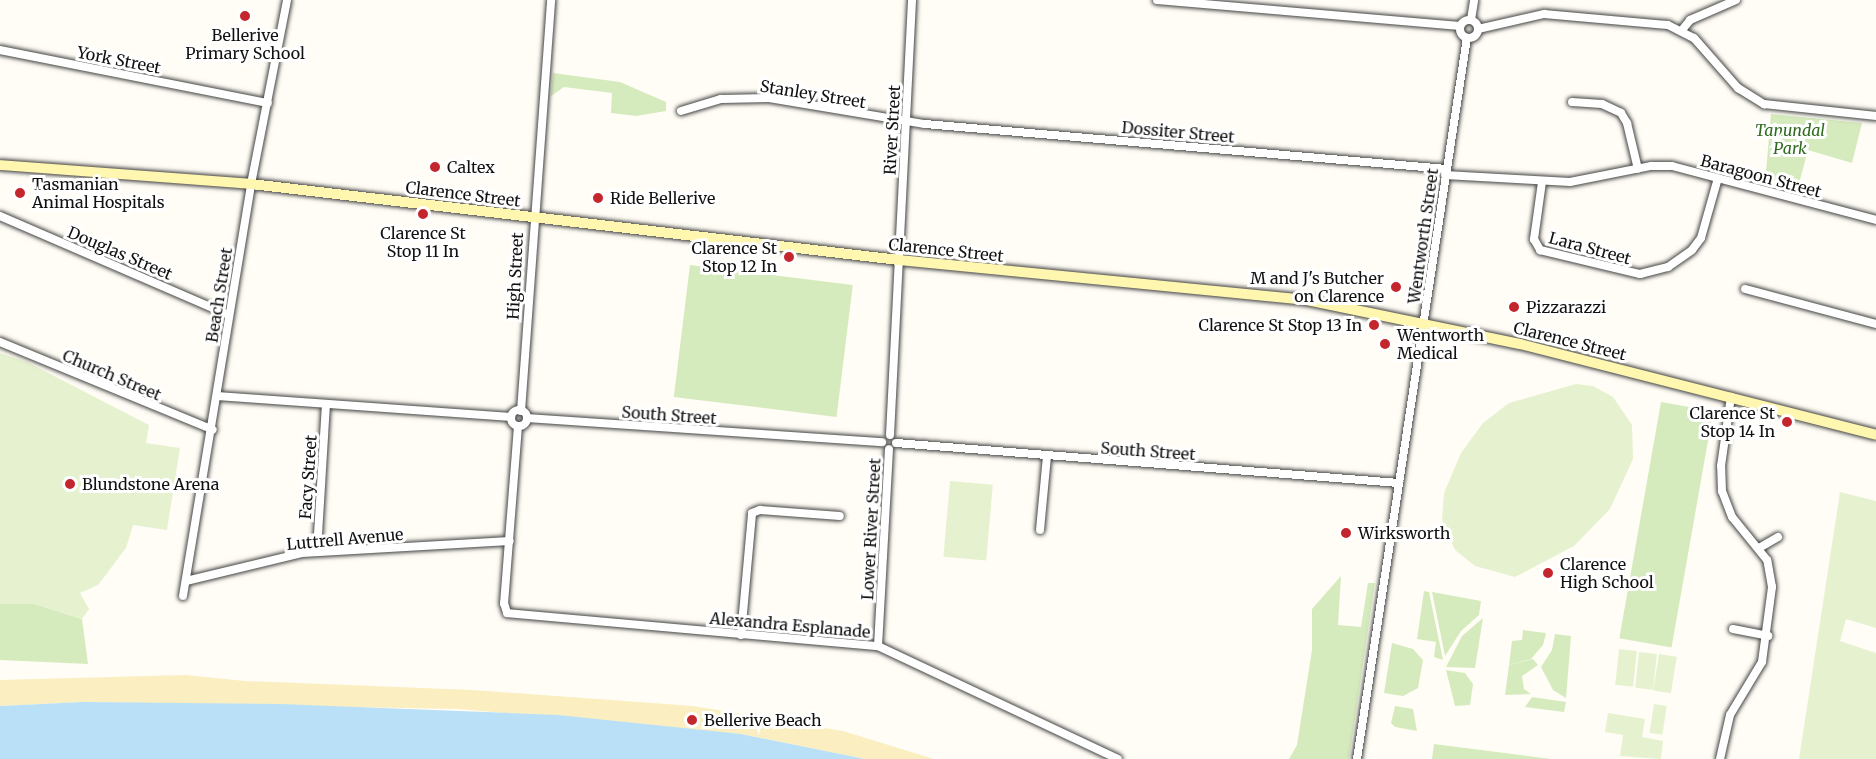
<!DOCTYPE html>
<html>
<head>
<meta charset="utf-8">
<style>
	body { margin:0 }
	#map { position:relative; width:1876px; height:759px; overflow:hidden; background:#fffdf5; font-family:Merriweather,serif }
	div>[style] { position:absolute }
	.green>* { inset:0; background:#d5ebbd; transform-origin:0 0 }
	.sand>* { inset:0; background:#fbeec1 }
	.pitch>* { inset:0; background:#e6f2cf; transform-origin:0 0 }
	.water>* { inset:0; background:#b9e0f7 }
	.roads { filter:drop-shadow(0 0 2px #444) drop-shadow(0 0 2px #444) }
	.street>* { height:8px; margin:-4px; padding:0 4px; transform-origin:4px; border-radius:4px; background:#fff }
	.street>.ring { margin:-4px; padding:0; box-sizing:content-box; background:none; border:8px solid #fff; border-radius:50% }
	.secondary>* { height:10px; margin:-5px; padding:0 5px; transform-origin:5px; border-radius:5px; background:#fff6b0 }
	.dots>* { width:16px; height:16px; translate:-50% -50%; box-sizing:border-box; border:3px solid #fff; border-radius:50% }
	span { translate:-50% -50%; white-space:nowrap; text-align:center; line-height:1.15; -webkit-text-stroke:6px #fff; paint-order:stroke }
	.poi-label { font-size:16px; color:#111 }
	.left { translate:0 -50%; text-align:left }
	.right { translate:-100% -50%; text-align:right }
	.street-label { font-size:16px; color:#111 }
	.park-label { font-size:16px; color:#2f6b1f; font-style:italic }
</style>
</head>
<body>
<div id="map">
	<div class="green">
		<i style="clip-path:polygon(553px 73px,620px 82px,666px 102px,666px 111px,636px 116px,611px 113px,612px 93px,564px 87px,551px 96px)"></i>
		<i style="clip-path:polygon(1771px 114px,1862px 123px,1852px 163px,1808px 150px,1797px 191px,1765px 183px)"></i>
		<i style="left:690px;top:265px;width:164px;height:133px;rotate:7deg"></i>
		<i style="left:1661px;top:402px;width:53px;height:240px;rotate:10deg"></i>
		<i style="clip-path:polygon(1341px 576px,1338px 625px,1361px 627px,1368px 583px,1375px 583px,1349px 759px,1289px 759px,1297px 745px,1312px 650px,1312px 609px)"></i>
		<i style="clip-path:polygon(1424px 591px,1429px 592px,1443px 660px,1434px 657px,1436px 642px,1417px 639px)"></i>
		<i style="clip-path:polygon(1432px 592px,1481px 601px,1479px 615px,1461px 631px,1445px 656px)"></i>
		<i style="clip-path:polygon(0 604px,35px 604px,82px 619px,88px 664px,0 660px)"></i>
		<i style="clip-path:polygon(1483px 618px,1475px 668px,1446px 667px,1462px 636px)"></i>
		<i style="clip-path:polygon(1523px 630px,1546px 633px,1543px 645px,1531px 659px,1509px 665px,1512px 641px,1522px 640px)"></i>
		<i style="clip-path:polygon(1555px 634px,1571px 636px,1566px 698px,1553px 690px,1541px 667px,1552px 650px)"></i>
		<i style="clip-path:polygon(1392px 643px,1413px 649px,1423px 660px,1418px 688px,1403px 696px,1384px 693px)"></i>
		<i style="clip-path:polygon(1533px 659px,1538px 665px,1522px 676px,1524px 689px,1531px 694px,1505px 695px,1509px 665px)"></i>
		<i style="clip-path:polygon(1446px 670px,1465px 673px,1473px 684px,1470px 705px,1455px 706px)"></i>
		<i style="clip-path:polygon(1532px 697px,1566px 702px,1564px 712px,1525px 707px)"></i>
		<i style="clip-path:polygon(1395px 706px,1413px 709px,1417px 731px,1395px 727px,1391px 723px)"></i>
		<i style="clip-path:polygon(1434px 744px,1551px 759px,1432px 759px)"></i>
	</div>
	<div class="sand">
		<i style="clip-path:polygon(185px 675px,245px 681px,472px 690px,693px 706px,843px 731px,934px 759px,865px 759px,741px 734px,459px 709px,83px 702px,0 706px,0 680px)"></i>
	</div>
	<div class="pitch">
		<i style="clip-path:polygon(0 353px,27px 362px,149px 425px,146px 443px,180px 448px,167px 530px,133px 525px,126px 548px,98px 585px,80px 593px,89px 609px,82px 619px,35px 604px,0 604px)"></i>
		<i style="clip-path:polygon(1576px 384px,1593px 386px,1613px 397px,1632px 425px,1633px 459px,1610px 509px,1574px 546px,1515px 577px,1475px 566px,1455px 550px,1442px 520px,1444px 493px,1461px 453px,1483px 423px,1509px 403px)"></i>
		<i style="left:950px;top:481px;width:43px;height:76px;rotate:5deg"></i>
		<i style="clip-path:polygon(1840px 492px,1876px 501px,1876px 628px,1846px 619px,1840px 641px,1876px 653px,1876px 759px,1799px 759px)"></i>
		<i style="left:1619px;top:649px;width:18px;height:36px;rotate:6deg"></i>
		<i style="left:1639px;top:652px;width:18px;height:36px;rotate:6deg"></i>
		<i style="left:1659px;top:654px;width:18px;height:37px;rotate:9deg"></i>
		<i style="left:1654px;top:704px;width:13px;height:29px;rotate:9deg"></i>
		<i style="clip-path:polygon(1608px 713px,1645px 719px,1642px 737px,1663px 741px,1661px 759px,1620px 756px,1623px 735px,1605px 732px)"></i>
	</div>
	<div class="water">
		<i style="clip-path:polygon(83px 702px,280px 704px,558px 715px,741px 734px,865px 759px,0 759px,0 706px)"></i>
	</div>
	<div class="roads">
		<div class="street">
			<i style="left:1157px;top:0;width:304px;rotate:4.9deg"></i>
			<i class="ring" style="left:1460px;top:20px;width:10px;height:10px"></i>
			<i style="left:1471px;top:20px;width:20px;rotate:-81deg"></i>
			<i style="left:1478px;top:29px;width:68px;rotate:-12.8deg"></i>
			<i style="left:1544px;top:14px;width:124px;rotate:5.1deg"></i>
			<i style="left:1668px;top:25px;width:29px;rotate:27deg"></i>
			<i style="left:1694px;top:38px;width:67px;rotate:48.7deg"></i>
			<i style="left:1738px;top:88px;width:31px;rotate:32deg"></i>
			<i style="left:1764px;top:104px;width:113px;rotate:6.1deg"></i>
			<i style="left:1682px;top:30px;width:13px;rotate:-51deg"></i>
			<i style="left:1690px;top:20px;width:50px;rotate:-23.5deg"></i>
			<i style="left:0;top:50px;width:273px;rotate:11.2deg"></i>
			<i style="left:1572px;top:102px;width:30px;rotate:4deg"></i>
			<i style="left:1602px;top:104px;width:21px;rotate:25deg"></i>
			<i style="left:1621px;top:113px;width:12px;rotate:59deg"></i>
			<i style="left:1627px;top:123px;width:47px;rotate:76.6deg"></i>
			<i style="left:681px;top:111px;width:42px;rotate:-16.7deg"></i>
			<i style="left:721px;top:99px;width:48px;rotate:-1.2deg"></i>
			<i style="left:769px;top:98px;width:158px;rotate:9.5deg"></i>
			<i style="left:925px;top:124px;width:524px;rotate:4.93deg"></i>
			<i style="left:1445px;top:175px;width:125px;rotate:3.2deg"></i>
			<i style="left:1570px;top:182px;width:83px;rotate:-11.2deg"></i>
			<i style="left:1651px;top:166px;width:21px"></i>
			<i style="left:1672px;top:166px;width:211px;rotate:14.8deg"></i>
			<i style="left:1542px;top:182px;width:58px;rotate:98deg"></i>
			<i style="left:1534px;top:239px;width:13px;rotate:61deg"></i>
			<i style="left:1540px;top:250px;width:103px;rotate:13.5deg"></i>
			<i style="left:1640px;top:274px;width:29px;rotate:-14deg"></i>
			<i style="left:1668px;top:267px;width:29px;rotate:-35deg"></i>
			<i style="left:1692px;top:250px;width:15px;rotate:-53deg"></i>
			<i style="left:1701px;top:238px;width:62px;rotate:-74.2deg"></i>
			<i style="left:0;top:216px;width:249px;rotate:23.4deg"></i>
			<i style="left:1745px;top:289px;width:136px;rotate:15deg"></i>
			<i style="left:0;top:342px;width:230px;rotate:22.4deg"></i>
			<i style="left:217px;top:396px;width:295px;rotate:4.1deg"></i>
			<i class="ring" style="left:511px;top:410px;width:8px;height:8px"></i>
			<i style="left:521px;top:411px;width:412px;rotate:-85.8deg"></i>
			<i style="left:527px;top:418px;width:356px;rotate:3.9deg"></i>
			<i style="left:518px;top:426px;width:178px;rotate:94.5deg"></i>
			<i style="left:504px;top:603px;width:10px;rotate:73deg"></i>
			<i style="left:507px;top:613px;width:372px;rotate:5.1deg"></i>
			<i style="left:878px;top:646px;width:265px;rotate:25.2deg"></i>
			<i style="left:890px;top:435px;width:436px;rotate:-87.1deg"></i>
			<i style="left:896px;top:443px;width:505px;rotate:4.55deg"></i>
			<i style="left:1040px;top:530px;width:74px;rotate:-84.6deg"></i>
			<i style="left:1759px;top:548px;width:22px;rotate:-30deg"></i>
			<i style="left:317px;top:551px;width:147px;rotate:-86.5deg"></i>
			<i style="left:186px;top:581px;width:119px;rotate:-13.6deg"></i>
			<i style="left:302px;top:553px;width:208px;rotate:-3.3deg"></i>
			<i style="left:183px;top:596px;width:418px;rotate:-80.6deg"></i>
			<i style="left:251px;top:184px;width:187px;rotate:-78.9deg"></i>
			<i style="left:1733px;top:629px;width:36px;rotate:11deg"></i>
			<i style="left:741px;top:635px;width:122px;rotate:-84.8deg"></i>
			<i style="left:752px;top:513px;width:9px;rotate:-21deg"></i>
			<i style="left:760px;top:510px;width:80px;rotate:4.3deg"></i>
			<i style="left:878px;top:646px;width:197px;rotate:-86.8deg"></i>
			<i style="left:1357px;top:759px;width:729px;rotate:-81.33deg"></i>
			<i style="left:1720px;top:759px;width:45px;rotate:-77.2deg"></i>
			<i style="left:1730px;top:715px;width:62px;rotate:-58.9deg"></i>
			<i style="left:1762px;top:662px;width:76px;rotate:-82.4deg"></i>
			<i style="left:1772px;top:587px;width:27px;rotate:-100deg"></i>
			<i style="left:1767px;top:560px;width:55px;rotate:-129.1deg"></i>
			<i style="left:1732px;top:517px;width:28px;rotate:-111deg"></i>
			<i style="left:1722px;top:491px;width:25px;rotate:-92deg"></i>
			<i style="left:1721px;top:466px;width:70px;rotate:-81.8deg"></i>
		</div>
		<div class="secondary">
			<i style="left:0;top:165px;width:252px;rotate:4.3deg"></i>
			<i style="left:251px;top:184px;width:652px;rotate:6.69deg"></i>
			<i style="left:899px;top:260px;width:410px;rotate:5.6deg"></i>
			<i style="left:1307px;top:300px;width:217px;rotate:11.7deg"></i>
			<i style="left:1520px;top:344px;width:367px;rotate:14.3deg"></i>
		</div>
	</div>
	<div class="dots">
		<i style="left:245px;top:16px;background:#c4262e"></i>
		<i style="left:435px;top:167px;background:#c4262e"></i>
		<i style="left:20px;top:193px;background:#c4262e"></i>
		<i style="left:598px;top:198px;background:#c4262e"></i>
		<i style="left:423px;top:214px;background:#c4262e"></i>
		<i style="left:789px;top:257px;background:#c4262e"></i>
		<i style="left:1396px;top:287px;background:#c4262e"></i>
		<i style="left:1514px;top:307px;background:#c4262e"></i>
		<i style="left:1374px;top:325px;background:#c4262e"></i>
		<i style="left:1385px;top:344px;background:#c4262e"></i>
		<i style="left:1787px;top:422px;background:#c4262e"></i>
		<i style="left:70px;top:484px;background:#c4262e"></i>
		<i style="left:1346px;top:533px;background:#c4262e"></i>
		<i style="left:1548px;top:573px;background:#c4262e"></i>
		<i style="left:692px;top:720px;background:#c4262e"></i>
	</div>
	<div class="poi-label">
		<span style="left:245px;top:44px">Bellerive<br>Primary School</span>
		<span class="left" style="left:447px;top:167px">Caltex</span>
		<span class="left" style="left:32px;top:193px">Tasmanian<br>Animal Hospitals</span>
		<span class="left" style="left:610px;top:198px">Ride Bellerive</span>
		<span style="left:423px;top:242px">Clarence St<br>Stop 11 In</span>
		<span class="right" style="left:777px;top:257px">Clarence St<br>Stop 12 In</span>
		<span class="right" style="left:1384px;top:287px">M and J's Butcher<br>on Clarence</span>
		<span class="left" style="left:1526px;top:307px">Pizzarazzi</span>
		<span class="right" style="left:1362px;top:325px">Clarence St Stop 13 In</span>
		<span class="left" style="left:1397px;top:344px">Wentworth<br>Medical</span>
		<span class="right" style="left:1775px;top:422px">Clarence St<br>Stop 14 In</span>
		<span class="left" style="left:82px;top:484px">Blundstone Arena</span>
		<span class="left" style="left:1358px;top:533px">Wirksworth</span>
		<span class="left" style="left:1560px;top:573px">Clarence<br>High School</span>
		<span class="left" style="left:704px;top:720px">Bellerive Beach</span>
	</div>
	<div class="street-label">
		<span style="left:119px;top:60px;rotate:11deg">York Street</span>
		<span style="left:813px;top:94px;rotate:9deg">Stanley Street</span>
		<span style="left:892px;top:130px;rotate:-87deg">River Street</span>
		<span style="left:1178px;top:132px;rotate:5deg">Dossiter Street</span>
		<span style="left:1761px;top:176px;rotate:15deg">Baragoon Street</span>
		<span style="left:463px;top:194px;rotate:7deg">Clarence Street</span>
		<span style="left:1423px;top:236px;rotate:-82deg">Wentworth Street</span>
		<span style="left:1590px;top:248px;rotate:15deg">Lara Street</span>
		<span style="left:946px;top:250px;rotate:6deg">Clarence Street</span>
		<span style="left:120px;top:253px;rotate:23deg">Douglas Street</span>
		<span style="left:515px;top:276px;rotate:-87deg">High Street</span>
		<span style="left:219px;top:295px;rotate:-81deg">Beach Street</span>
		<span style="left:1570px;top:341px;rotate:14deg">Clarence Street</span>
		<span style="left:112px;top:375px;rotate:23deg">Church Street</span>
		<span style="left:669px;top:415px;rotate:4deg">South Street</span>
		<span style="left:1148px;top:451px;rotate:4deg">South Street</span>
		<span style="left:308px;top:477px;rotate:-86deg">Facy Street</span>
		<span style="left:871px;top:529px;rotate:-87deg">Lower River Street</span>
		<span style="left:345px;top:539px;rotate:-5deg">Luttrell Avenue</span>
		<span style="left:790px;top:625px;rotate:5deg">Alexandra Esplanade</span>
	</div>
	<div class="park-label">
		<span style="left:1790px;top:139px">Tanundal<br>Park</span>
	</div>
</div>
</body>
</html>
